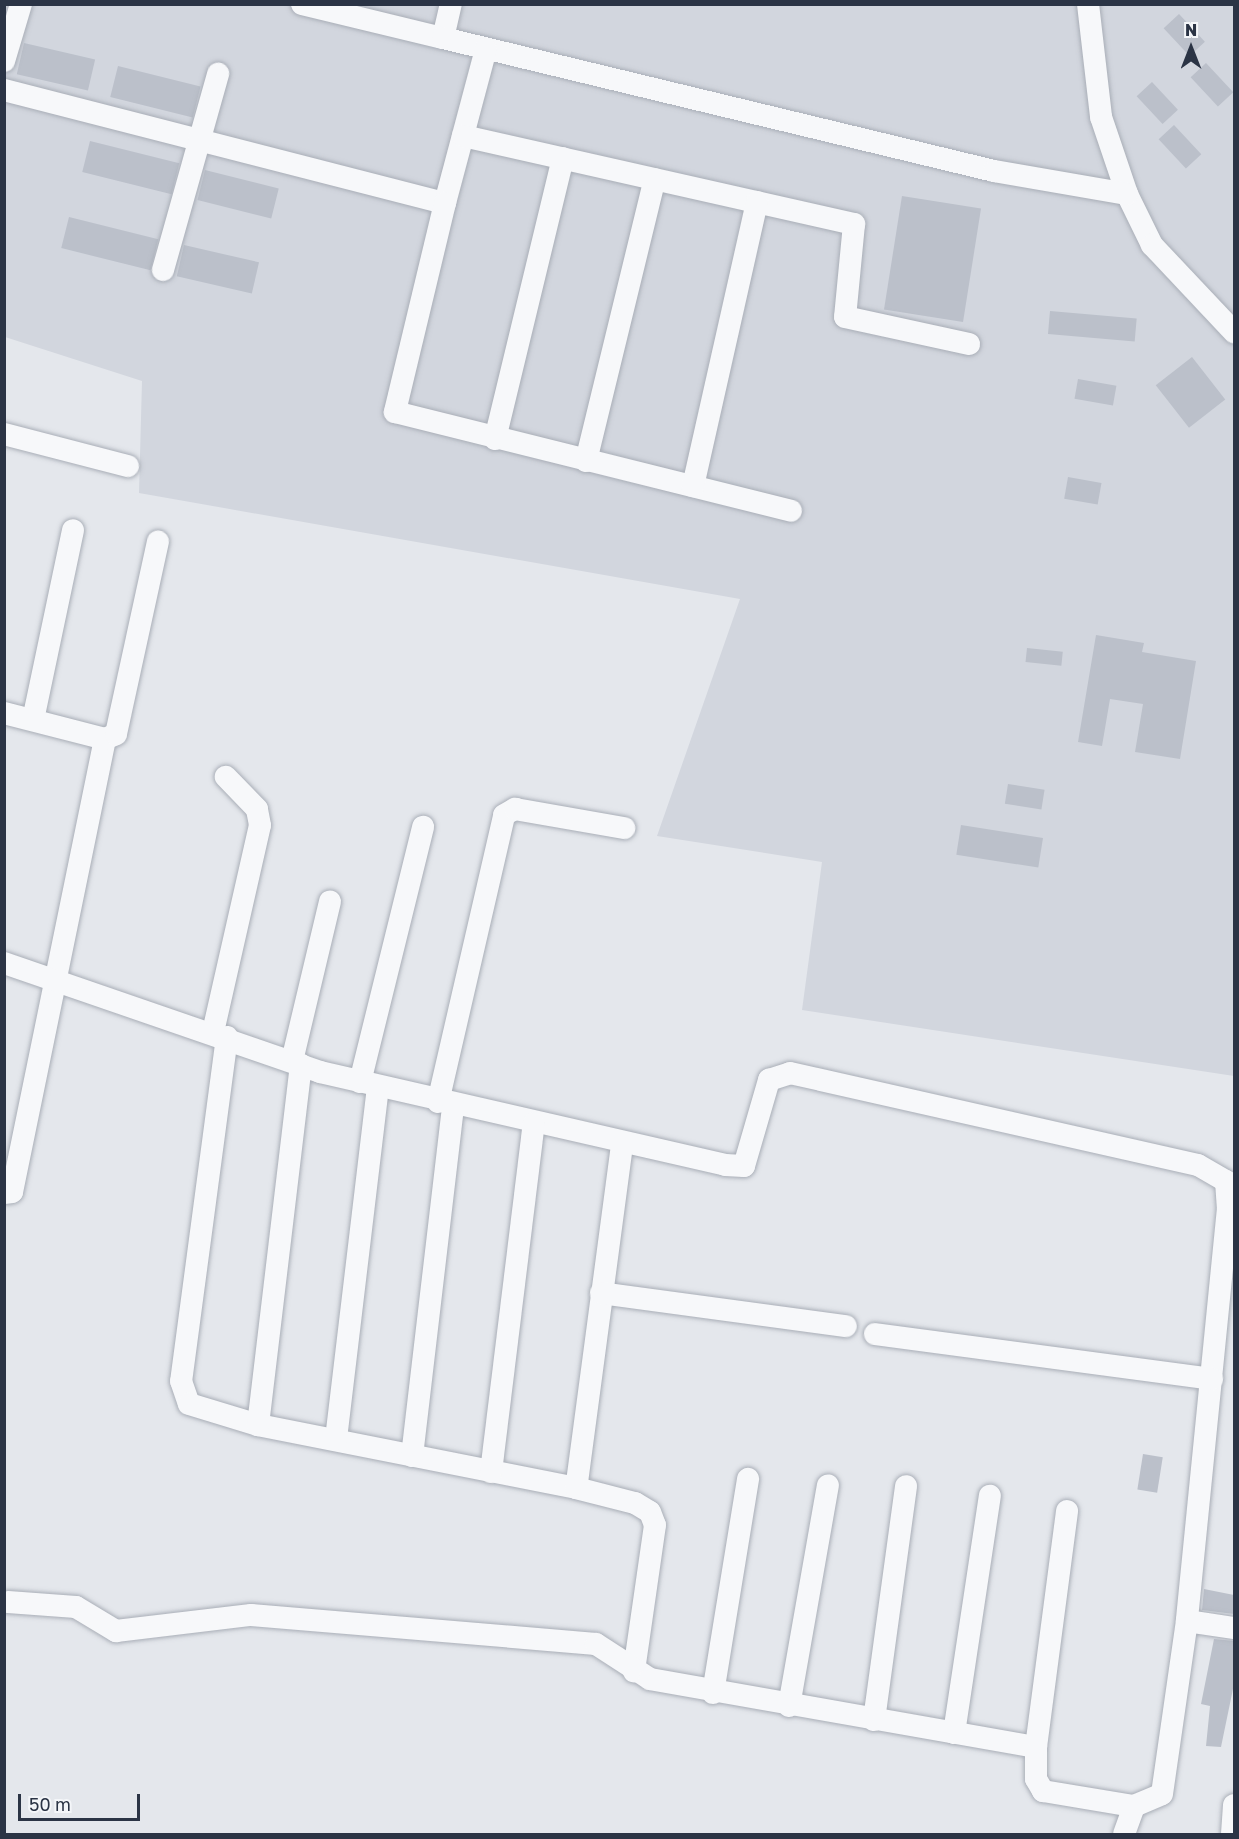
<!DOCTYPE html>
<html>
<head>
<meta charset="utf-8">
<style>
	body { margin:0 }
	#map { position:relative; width:1239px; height:1839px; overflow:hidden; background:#e4e7ec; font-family:"Golos Text",sans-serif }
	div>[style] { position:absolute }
	.built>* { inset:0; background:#d2d6de }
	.building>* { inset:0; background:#bbc0ca; transform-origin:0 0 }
	.roads { filter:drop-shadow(0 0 2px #a9aeb7) drop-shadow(0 0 2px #a9aeb7) }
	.minor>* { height:22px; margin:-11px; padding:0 11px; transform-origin:11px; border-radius:11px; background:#f7f8fa }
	span { translate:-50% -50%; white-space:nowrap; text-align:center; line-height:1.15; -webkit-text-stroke:4.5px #f4f6f9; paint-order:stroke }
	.frame { position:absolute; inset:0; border:6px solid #2b3445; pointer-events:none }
	.north { position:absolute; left:1161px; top:18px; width:60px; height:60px; -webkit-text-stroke:4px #f4f6f9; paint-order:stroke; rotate:0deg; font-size:16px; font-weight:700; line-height:24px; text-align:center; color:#2b3445 }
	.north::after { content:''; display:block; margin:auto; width:21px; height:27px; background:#2b3445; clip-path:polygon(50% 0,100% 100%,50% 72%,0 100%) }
	.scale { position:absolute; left:18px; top:1794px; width:122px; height:27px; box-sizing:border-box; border:3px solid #2b3445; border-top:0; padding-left:8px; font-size:18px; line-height:21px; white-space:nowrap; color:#2b3445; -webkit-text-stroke:4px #f4f6f9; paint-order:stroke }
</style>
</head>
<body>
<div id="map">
	<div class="built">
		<i style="clip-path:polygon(5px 5px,1234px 5px,1234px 1076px,802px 1010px,822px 862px,657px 836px,740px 599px,139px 493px,142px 381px,5px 337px)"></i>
	</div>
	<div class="building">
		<i style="left:1179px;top:14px;width:38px;height:21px;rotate:47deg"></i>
		<i style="left:24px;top:43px;width:73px;height:32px;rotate:13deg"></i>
		<i style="left:1206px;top:63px;width:40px;height:21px;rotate:47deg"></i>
		<i style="left:118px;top:66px;width:85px;height:32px;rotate:14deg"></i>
		<i style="left:1152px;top:82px;width:38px;height:21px;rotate:47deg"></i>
		<i style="left:1174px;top:125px;width:40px;height:21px;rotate:47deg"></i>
		<i style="left:90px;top:141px;width:92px;height:32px;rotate:14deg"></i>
		<i style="left:205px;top:170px;width:76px;height:31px;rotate:14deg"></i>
		<i style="left:902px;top:196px;width:80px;height:115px;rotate:9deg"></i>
		<i style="left:69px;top:217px;width:92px;height:32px;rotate:14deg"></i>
		<i style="left:184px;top:245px;width:77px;height:32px;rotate:13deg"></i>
		<i style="left:1050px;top:311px;width:87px;height:23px;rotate:5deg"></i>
		<i style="left:1192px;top:357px;width:54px;height:46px;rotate:52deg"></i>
		<i style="left:1078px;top:379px;width:39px;height:20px;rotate:10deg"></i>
		<i style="left:1068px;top:477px;width:34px;height:22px;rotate:10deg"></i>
		<i style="clip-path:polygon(1096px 635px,1144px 643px,1142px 652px,1196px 661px,1180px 759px,1135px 752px,1143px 704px,1110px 699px,1102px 746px,1078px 742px)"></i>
		<i style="left:1027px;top:648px;width:36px;height:14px;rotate:6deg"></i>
		<i style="left:1008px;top:784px;width:37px;height:20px;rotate:9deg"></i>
		<i style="left:961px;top:825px;width:83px;height:30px;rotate:9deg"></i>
		<i style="left:1143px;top:1454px;width:20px;height:36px;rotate:9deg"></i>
		<i style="clip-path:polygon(1204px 1589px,1234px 1595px,1234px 1614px,1202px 1610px)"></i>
		<i style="clip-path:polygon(1214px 1639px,1234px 1641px,1234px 1684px,1221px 1747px,1206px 1746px,1210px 1706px,1201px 1704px)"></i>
	</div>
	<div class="roads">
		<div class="minor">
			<i style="left:302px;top:4px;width:145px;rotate:13.6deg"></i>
			<i style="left:443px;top:38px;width:35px;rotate:-77deg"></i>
			<i style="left:1088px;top:4px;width:114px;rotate:83.4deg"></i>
			<i style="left:1101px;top:117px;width:81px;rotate:71.3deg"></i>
			<i style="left:1127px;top:194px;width:57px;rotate:63.9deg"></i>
			<i style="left:1152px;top:245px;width:120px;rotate:46.7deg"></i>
			<i style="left:443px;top:38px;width:567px;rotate:13.57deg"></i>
			<i style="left:994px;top:171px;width:135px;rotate:9.8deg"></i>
			<i style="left:4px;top:61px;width:59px;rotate:-73.4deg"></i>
			<i style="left:4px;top:90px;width:455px;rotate:14.4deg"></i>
			<i style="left:445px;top:203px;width:159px;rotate:-75.1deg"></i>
			<i style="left:463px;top:136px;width:401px;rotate:12.7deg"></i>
			<i style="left:854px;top:224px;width:93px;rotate:95.5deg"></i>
			<i style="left:845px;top:317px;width:127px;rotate:12.3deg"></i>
			<i style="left:445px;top:203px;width:215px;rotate:103.5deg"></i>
			<i style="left:395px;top:412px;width:408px;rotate:14deg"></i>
			<i style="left:163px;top:270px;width:204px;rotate:-74.3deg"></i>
			<i style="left:4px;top:434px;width:128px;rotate:14.5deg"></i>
			<i style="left:495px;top:439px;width:289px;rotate:-76.4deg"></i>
			<i style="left:586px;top:461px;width:290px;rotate:-76.3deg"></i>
			<i style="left:693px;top:486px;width:291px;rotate:-77.3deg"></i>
			<i style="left:4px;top:713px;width:104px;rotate:14.4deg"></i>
			<i style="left:105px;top:739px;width:462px;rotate:101.6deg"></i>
			<i style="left:12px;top:1192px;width:8px;rotate:173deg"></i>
			<i style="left:33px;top:720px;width:194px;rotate:-78.1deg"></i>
			<i style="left:105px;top:739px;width:12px;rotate:-24deg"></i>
			<i style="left:116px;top:734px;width:197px;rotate:-77.7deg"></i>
			<i style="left:4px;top:963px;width:334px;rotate:19deg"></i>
			<i style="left:320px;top:1072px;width:416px;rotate:12.9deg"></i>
			<i style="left:725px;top:1165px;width:19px;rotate:3deg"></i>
			<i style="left:744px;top:1166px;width:90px;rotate:-73.8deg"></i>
			<i style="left:769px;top:1080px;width:22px;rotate:-18deg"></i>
			<i style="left:790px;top:1073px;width:418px;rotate:12.7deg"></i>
			<i style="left:1198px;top:1165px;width:32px;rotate:30deg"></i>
			<i style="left:1226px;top:1181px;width:27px;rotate:86deg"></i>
			<i style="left:1228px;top:1208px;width:415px;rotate:95.7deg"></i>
			<i style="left:213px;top:1032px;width:212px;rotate:-77.2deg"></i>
			<i style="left:260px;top:825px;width:16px;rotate:-101deg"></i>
			<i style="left:257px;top:809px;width:45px;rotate:-134.1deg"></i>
			<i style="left:227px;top:1037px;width:347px;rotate:97.6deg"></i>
			<i style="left:181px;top:1381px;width:24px;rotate:71deg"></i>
			<i style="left:189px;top:1404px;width:72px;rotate:16.9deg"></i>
			<i style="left:258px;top:1425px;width:324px;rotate:11.2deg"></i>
			<i style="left:292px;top:1061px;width:164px;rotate:-76.6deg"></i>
			<i style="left:360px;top:1082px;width:263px;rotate:-76.1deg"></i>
			<i style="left:438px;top:1102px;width:294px;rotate:-77deg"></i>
			<i style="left:504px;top:815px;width:13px;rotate:-29deg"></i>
			<i style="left:515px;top:809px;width:111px;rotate:9.9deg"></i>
			<i style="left:622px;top:1145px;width:346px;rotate:97.6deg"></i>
			<i style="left:576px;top:1488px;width:61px;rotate:14.3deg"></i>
			<i style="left:635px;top:1503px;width:17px;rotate:31deg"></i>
			<i style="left:650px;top:1512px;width:14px;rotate:69deg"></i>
			<i style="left:655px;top:1525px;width:148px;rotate:98.2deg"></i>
			<i style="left:601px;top:1293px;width:247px;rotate:7.7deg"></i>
			<i style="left:875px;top:1334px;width:340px;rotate:7.6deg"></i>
			<i style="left:258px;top:1425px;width:363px;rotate:-83.2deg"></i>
			<i style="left:336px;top:1439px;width:354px;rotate:-83.2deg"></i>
			<i style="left:412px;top:1456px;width:353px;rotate:-83.3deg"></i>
			<i style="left:491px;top:1472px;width:351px;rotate:-83deg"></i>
			<i style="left:8px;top:1602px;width:68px;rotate:4.2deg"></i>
			<i style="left:76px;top:1607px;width:47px;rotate:31deg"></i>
			<i style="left:116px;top:1631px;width:136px;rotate:-6.8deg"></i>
			<i style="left:251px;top:1615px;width:346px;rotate:4.8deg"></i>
			<i style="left:596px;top:1644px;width:64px;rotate:32.9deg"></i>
			<i style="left:650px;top:1679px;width:392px;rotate:10deg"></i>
			<i style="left:1036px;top:1747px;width:32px;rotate:90deg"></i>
			<i style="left:1036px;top:1779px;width:14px;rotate:60deg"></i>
			<i style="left:1043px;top:1791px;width:92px;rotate:9.4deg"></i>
			<i style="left:1134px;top:1806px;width:30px;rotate:-23deg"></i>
			<i style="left:1162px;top:1794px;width:175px;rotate:-81.8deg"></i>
			<i style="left:1187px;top:1621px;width:48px;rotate:8.5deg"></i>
			<i style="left:713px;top:1693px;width:217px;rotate:-80.7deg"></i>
			<i style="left:789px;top:1706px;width:224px;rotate:-80deg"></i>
			<i style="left:874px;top:1720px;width:236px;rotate:-82.2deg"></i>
			<i style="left:954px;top:1733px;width:240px;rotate:-81.4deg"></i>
			<i style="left:1036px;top:1747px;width:238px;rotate:-82.5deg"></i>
			<i style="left:1124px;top:1834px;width:30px;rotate:-70deg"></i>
			<i style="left:1232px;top:1834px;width:29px;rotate:-86deg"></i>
		</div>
	</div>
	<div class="frame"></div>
	<div class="north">N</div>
	<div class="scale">50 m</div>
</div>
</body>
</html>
